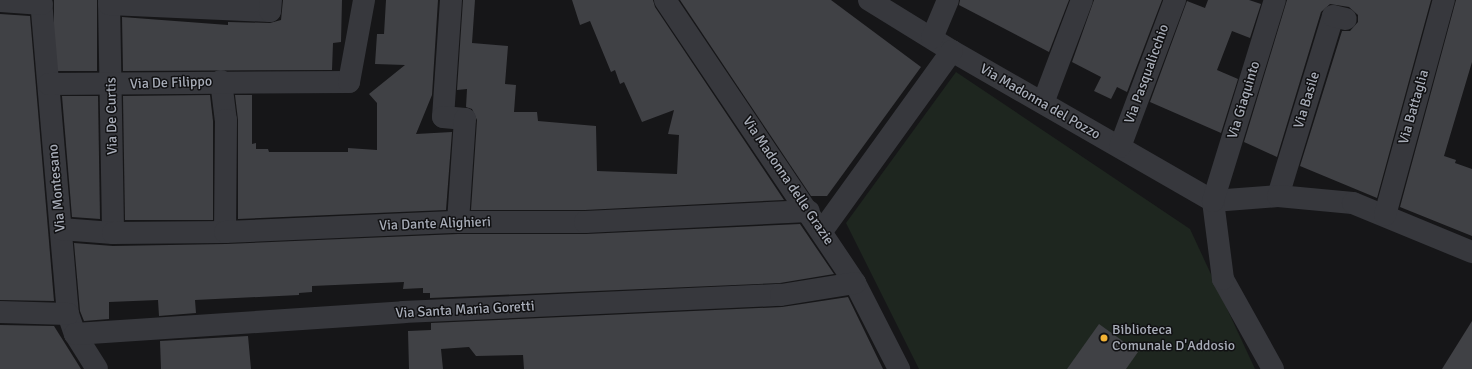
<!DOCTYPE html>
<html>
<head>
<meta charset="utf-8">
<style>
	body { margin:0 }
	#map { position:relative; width:1472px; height:369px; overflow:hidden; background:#161618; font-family:Signika,sans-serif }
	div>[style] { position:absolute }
	.green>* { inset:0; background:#1e261f }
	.building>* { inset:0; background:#404145; transform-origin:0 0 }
	.street>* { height:22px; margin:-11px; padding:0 11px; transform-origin:11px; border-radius:11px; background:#37383d }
	.dots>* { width:11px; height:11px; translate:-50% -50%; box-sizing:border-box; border:2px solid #111113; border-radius:50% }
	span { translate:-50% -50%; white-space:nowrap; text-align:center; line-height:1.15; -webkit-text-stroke:3px #111113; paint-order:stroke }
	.street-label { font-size:14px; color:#a8adb8 }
	.poi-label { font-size:14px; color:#a8adb8 }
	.left { translate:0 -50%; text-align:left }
</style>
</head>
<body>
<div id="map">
	<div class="green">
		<i style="clip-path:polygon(956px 72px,1190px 229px,1255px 369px,919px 369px,846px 223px)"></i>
	</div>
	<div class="building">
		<i style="left:54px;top:0;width:43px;height:71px"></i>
		<i style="clip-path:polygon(283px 0,342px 0,341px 42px,333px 43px,332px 70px,123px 71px,122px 17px,228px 25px,228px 22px,270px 23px,281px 20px)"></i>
		<i style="clip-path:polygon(386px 0,438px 0,432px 95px,416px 134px,452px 132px,446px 210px,238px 219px,238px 120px,235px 95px,252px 95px,252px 144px,256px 143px,256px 149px,268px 149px,269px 152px,348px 152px,348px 148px,377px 150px,377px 103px,369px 94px,405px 65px,375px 64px,377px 34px,384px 34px)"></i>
		<i style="clip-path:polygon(463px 0,475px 0,472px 43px,508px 46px,505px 84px,516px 85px,514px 112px,537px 112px,538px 121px,596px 126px,597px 171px,677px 174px,679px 135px,668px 134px,674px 110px,642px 122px,624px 82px,620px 84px,615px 70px,611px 72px,590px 21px,580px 25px,572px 0,653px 0,655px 7px,784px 200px,585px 210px,471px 210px,477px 120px,472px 109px,466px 107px,467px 89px,457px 90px)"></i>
		<i style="clip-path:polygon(680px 0,831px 0,921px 67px,827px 196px,811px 196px)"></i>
		<i style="clip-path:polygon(960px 0,1069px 0,1049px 52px,959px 5px)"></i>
		<i style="clip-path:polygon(1094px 0,1162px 0,1127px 92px,1117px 87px,1111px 99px,1094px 91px,1101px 77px,1072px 62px)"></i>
		<i style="clip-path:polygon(1208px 0,1249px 0,1261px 4px,1250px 38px,1232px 31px,1217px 70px,1238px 79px,1221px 133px,1150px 102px,1187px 1px,1205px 8px)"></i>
		<i style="clip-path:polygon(1287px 0,1431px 0,1377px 198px,1300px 166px,1342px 31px,1350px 31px,1358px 22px,1358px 15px,1349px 7px,1330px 4px,1321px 12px,1277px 157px,1244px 142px)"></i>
		<i style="clip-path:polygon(1456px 0,1472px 0,1472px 62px,1444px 156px,1456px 160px,1455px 163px,1472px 169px,1472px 236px,1400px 207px)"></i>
		<i style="clip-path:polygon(0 14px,30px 16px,54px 301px,0 300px)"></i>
		<i style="clip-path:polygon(210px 95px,213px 121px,213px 220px,125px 220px,123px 96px)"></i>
		<i style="clip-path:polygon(62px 96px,98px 96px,100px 219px,72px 217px)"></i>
		<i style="clip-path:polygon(800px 224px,834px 274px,780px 283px,430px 298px,430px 293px,423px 293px,423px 288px,403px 289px,404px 282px,312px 286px,312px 292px,299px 293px,299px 295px,195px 300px,196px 313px,159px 316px,158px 300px,109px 302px,109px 319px,84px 321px,80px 311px,74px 243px,113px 246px,226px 244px,458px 234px,586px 234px)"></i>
		<i style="clip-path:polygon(848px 297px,883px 369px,524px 369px,523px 355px,476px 356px,469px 347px,441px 349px,443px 369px,409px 369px,408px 331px,431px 330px,431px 323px,782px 307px)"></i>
		<i style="clip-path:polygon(1472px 321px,1472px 369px,1442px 369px)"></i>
		<i style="clip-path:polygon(1099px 324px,1138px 352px,1126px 369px,1067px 369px)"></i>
		<i style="clip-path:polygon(0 325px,54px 326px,81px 369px,0 369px)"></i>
		<i style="clip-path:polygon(248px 336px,251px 369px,161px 369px,160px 341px)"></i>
	</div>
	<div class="street">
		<i style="left:41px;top:0;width:315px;rotate:85.1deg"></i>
		<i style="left:68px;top:314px;width:21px;rotate:71deg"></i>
		<i style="left:75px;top:334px;width:41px;rotate:57.8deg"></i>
		<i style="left:109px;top:0;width:233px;rotate:89deg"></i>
		<i style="left:451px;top:0;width:117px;rotate:93.9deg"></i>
		<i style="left:443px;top:117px;width:22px;rotate:5deg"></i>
		<i style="left:465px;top:119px;width:103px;rotate:93.9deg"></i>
		<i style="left:665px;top:0;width:341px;rotate:56.1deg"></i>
		<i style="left:855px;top:283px;width:97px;rotate:62.9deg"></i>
		<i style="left:869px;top:0;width:97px;rotate:31.6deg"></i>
		<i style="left:952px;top:51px;width:301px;rotate:29.9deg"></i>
		<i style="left:0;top:1px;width:42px;rotate:4.1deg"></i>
		<i style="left:109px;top:4px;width:161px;rotate:2.5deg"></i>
		<i style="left:270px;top:11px;width:11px;rotate:-85deg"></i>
		<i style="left:932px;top:38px;width:41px;rotate:-67.2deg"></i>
		<i style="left:221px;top:81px;width:39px;rotate:83deg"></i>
		<i style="left:226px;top:120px;width:112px;rotate:90.5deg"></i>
		<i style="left:49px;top:84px;width:300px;rotate:-0.4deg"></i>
		<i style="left:349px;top:82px;width:83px;rotate:-79.6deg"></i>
		<i style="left:1043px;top:103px;width:110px;rotate:-69.3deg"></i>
		<i style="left:1120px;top:147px;width:157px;rotate:-69.5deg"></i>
		<i style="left:1278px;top:196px;width:188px;rotate:-73deg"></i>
		<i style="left:1333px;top:16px;width:13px;rotate:13deg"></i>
		<i style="left:1213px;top:201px;width:65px;rotate:-4.4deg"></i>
		<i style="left:1278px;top:196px;width:75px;rotate:5.3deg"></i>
		<i style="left:1353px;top:203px;width:129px;rotate:22.4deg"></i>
		<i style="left:1385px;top:215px;width:223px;rotate:-74.7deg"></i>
		<i style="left:61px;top:229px;width:52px;rotate:4.4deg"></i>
		<i style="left:113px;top:233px;width:112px;rotate:-0.5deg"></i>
		<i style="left:225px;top:232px;width:233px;rotate:-2.5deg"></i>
		<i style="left:458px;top:222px;width:127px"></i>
		<i style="left:585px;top:222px;width:224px;rotate:-2.8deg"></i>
		<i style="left:822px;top:231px;width:222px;rotate:-54.2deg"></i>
		<i style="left:0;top:312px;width:68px;rotate:1.7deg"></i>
		<i style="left:75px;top:334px;width:329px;rotate:-3.8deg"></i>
		<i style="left:403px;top:312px;width:378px;rotate:-2.6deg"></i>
		<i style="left:781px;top:295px;width:75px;rotate:-9.2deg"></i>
		<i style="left:1273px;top:369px;width:103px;rotate:-119.1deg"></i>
		<i style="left:1223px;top:279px;width:79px;rotate:-97.3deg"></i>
		<i style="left:1213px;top:201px;width:210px;rotate:-72.9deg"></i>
	</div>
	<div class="dots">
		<i style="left:1104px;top:338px;background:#f2b134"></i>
	</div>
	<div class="street-label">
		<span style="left:1147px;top:74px;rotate:-70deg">Via Pasqualicchio</span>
		<span style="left:171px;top:83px;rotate:-2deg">Via De Filippo</span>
		<span style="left:1244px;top:100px;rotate:-73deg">Via Giaquinto</span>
		<span style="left:1307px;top:100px;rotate:-73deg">Via Basile</span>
		<span style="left:1040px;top:102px;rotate:30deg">Via Madonna del Pozzo</span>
		<span style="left:1414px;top:107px;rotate:-74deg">Via Battaglia</span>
		<span style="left:112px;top:116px;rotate:-91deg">Via De Curtis</span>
		<span style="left:788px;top:181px;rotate:56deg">Via Madonna delle Grazie</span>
		<span style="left:57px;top:188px;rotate:-95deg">Via Montesano</span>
		<span style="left:435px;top:224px;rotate:-2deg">Via Dante Alighieri</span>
		<span style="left:465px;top:310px;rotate:-3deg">Via Santa Maria Goretti</span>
	</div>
	<div class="poi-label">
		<span class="left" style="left:1112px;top:338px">Biblioteca<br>Comunale D'Addosio</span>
	</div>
</div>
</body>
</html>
